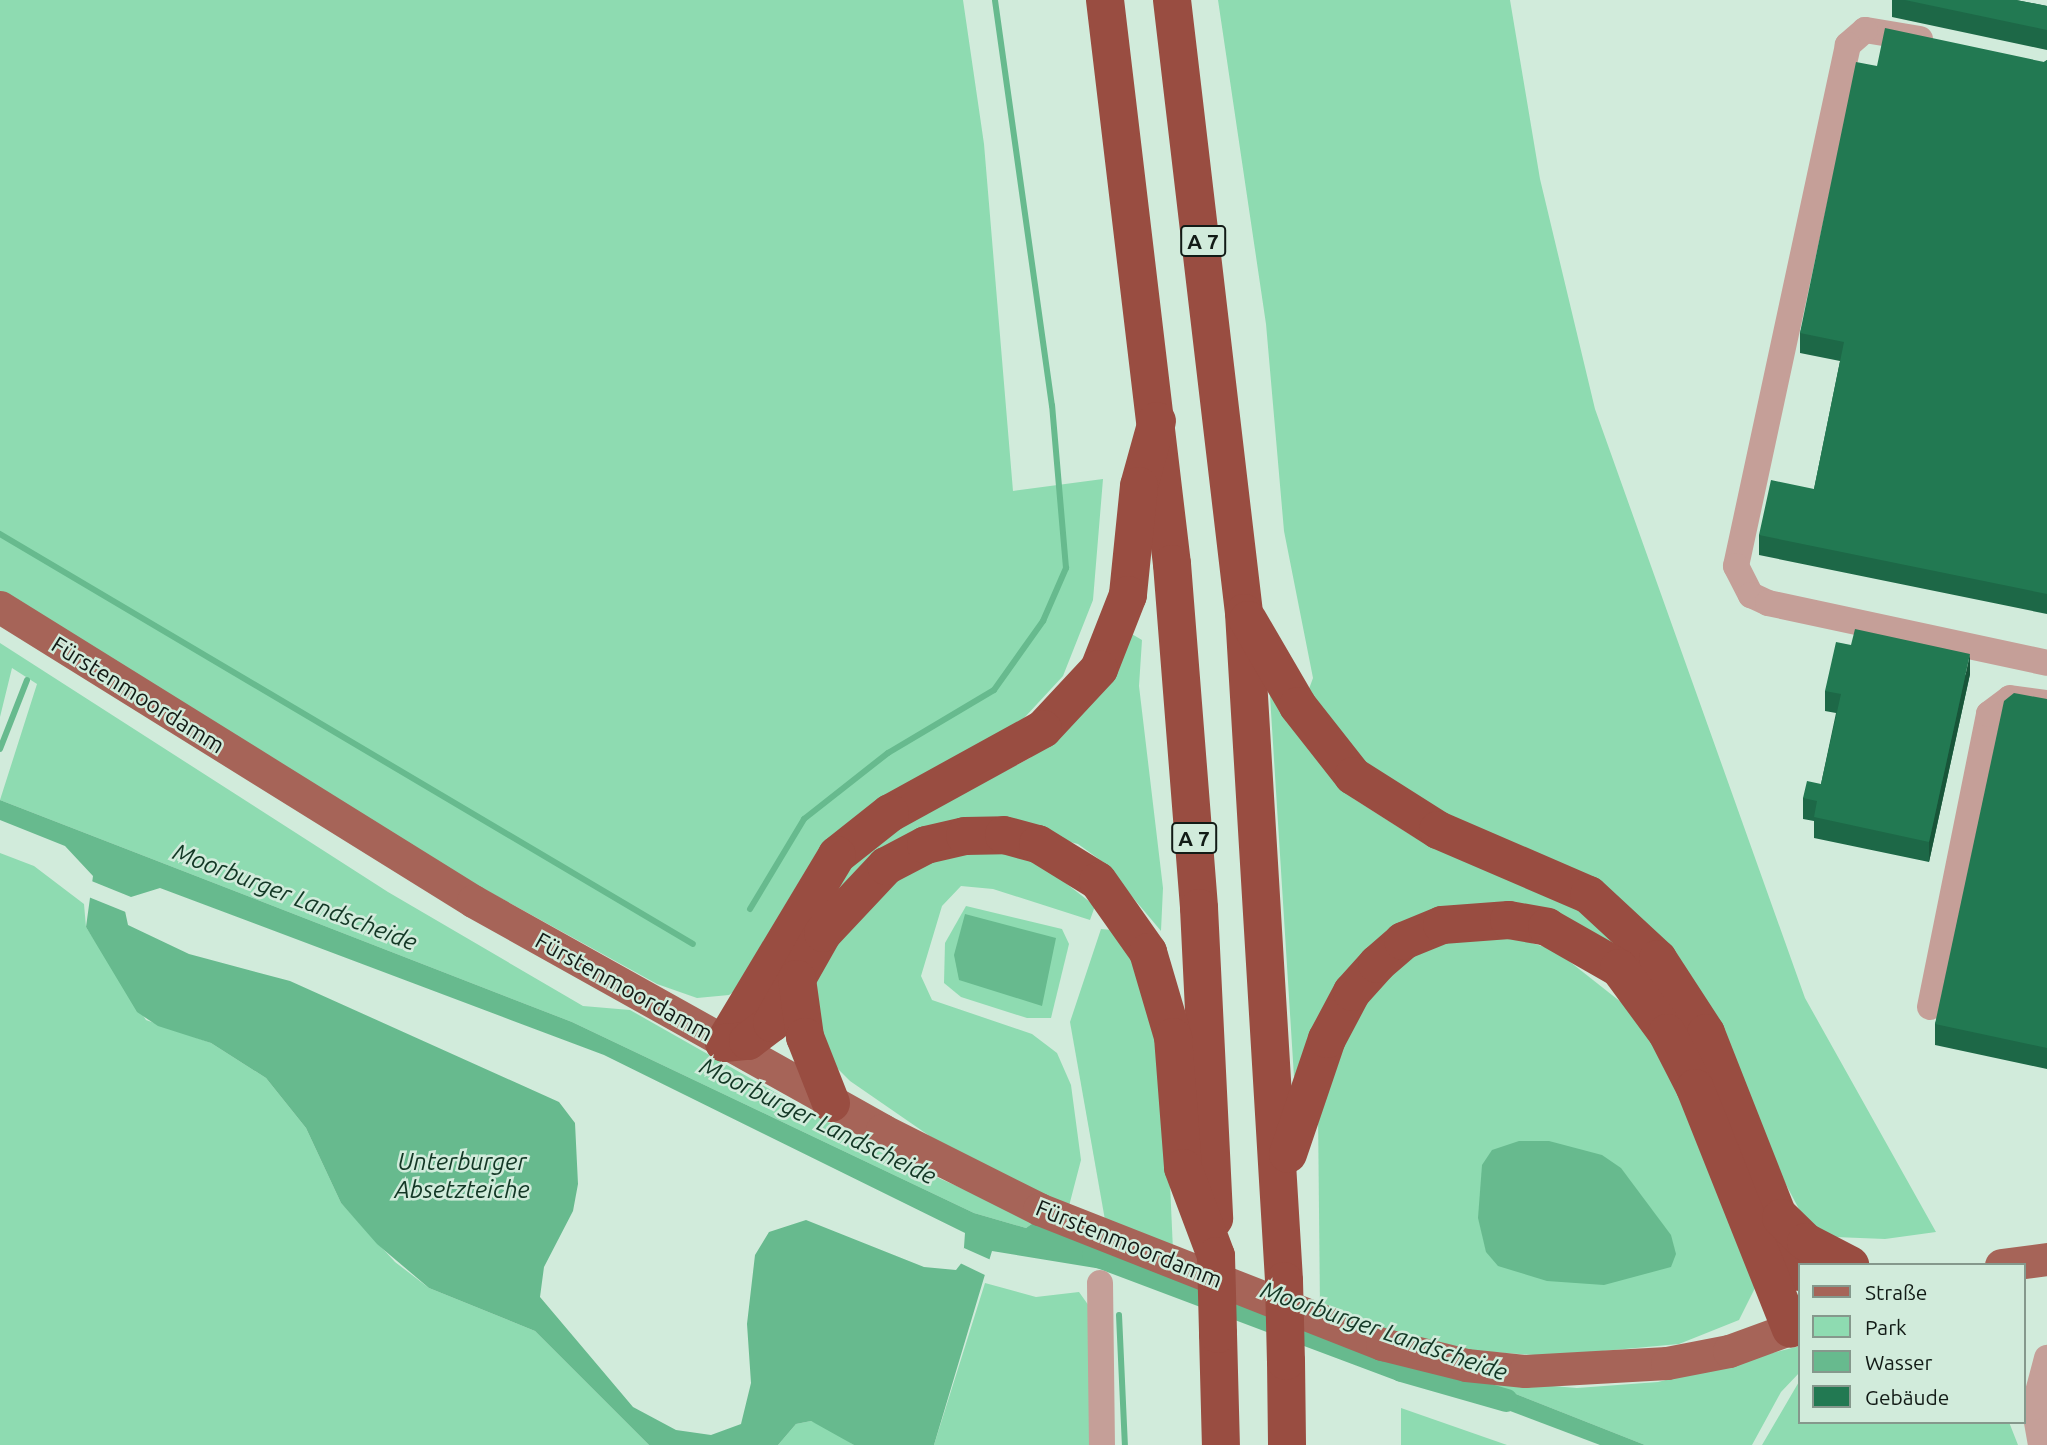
<!DOCTYPE html>
<html>
<head>
<meta charset="utf-8">
<style>
	body { margin:0 }
	#map { position:relative; width:2047px; height:1445px; overflow:hidden; background:#d1ebdb; font-family:Ubuntu,sans-serif }
	div>[style] { position:absolute }
	.green>* { inset:0; background:#8edbb1 }
	.water>* { inset:0; background:#67ba8e }
	.pier>* { inset:0; background:#d1ebdb; transform-origin:0 0 }
	.stream>* { height:6px; margin:-3px; padding:0 3px; transform-origin:3px; border-radius:3px; background:#67ba8e }
	.canal>* { height:23px; margin:-11.5px; padding:0 11.5px; transform-origin:11.5px; border-radius:11.5px; background:#67ba8e }
	.minor>* { height:26px; margin:-13px; padding:0 13px; transform-origin:13px; border-radius:13px; background:#c59f98 }
	.major>* { height:33px; margin:-16.5px; padding:0 16.5px; transform-origin:16.5px; border-radius:16.5px; background:#a66458 }
	.highway>* { height:38px; margin:-19px; padding:0 19px; transform-origin:19px; border-radius:19px; background:#994d41 }
	.highway-bridge>* { height:38px; margin:-19px; padding:0 19px; transform-origin:19px; border-radius:19px; background:#994d41 }
	.wall>* { inset:0; background:#1d6847 }
	.shaded-wall>* { inset:0; background:#185539 }
	.building>* { inset:0; background:#227952 }
	span { translate:-50% -50%; white-space:nowrap; text-align:center; line-height:1.15; -webkit-text-stroke:5px #d1ebdb; paint-order:stroke }
	.shield-label span { padding:2px 5px; background:#d1ebdb; border:2px solid; border-radius:5px; -webkit-text-stroke-width:0 }
	.shield-label { font-size:21px; color:#121b16; font-weight:700 }
	.street-label { font-size:23px; color:#121b16 }
	.water-label { font-size:24px; color:#133725; font-style:italic }
	.legend { position:absolute; left:1798px; top:1263px; width:228px; height:161px; box-sizing:border-box; background:#d1ebdb; border:2px solid #85988c; margin:0; padding:9px 12px; list-style:none; font-size:21px; color:#121b16 }
	.legend li { display:flex; align-items:center; gap:14px; height:35px }
	.legend b { width:35px; border:2px solid #85988c }
</style>
</head>
<body>
<div id="map">
	<div class="green">
		<i style="clip-path:polygon(0 0,963px 0,984px 144px,1013px 491px,1103px 479px,1093px 600px,1063px 676px,1000px 744px,925px 781px,744px 984px,729px 995px,697px 998px,657px 984px,386px 835px,0 592px)"></i>
		<i style="clip-path:polygon(1218px 0,1510px 0,1540px 179px,1595px 409px,1805px 998px,1936px 1232px,1885px 1239px,1835px 1237px,1808px 1226px,1653px 934px,1377px 787px,1306px 697px,1313px 678px,1284px 531px,1266px 324px)"></i>
		<i style="clip-path:polygon(1130px 633px,1142px 640px,1139px 686px,1163px 888px,1161px 931px,1103px 862px,1078px 844px,1028px 831px,818px 898px,865px 845px,1030px 758px)"></i>
		<i style="clip-path:polygon(0 643px,388px 892px,583px 1006px,630px 1010px,884px 1154px,1036px 1221px,1026px 1228px,974px 1213px,572px 1022px,0 800px,37px 684px,12px 668px,0 717px)"></i>
		<i style="clip-path:polygon(1269px 680px,1354px 799px,1414px 837px,1556px 895px,1623px 941px,1625px 967px,1453px 912px,1294px 1077px)"></i>
		<i style="clip-path:polygon(986px 849px,1040px 863px,1095px 906px,1090px 920px,993px 889px,961px 886px,942px 906px,921px 976px,932px 1000px,1032px 1034px,1057px 1053px,1071px 1085px,1081px 1160px,1069px 1206px,963px 1159px,850px 1081px,828px 1059px,812px 993px,824px 954px,916px 862px)"></i>
		<i style="clip-path:polygon(0 853px,34px 866px,84px 904px,86px 927px,146px 1020px,211px 1043px,266px 1078px,306px 1128px,341px 1203px,395px 1262px,429px 1288px,535px 1331px,649px 1445px,0 1445px)"></i>
		<i style="clip-path:polygon(966px 906px,1062px 929px,1069px 944px,1051px 1018px,1027px 1018px,961px 997px,944px 983px,945px 943px)"></i>
		<i style="clip-path:polygon(1101px 929px,1112px 930px,1141px 976px,1166px 1092px,1173px 1251px,1105px 1220px,1070px 1022px)"></i>
		<i style="clip-path:polygon(1467px 936px,1512px 937px,1555px 950px,1631px 1010px,1673px 1078px,1757px 1284px,1739px 1320px,1679px 1344px,1548px 1356px,1451px 1349px,1320px 1308px,1318px 1112px,1358px 1006px,1421px 948px)"></i>
		<i style="clip-path:polygon(985px 1283px,1036px 1297px,1079px 1292px,1089px 1306px,1092px 1445px,934px 1445px)"></i>
		<i style="clip-path:polygon(1800px 1346px,1800px 1372px,1781px 1392px,1752px 1445px,1645px 1445px,1480px 1380px,1577px 1388px,1658px 1382px)"></i>
		<i style="clip-path:polygon(1800px 1380px,1800px 1422px,2009px 1422px,2018px 1445px,1762px 1445px)"></i>
		<i style="clip-path:polygon(1401px 1408px,1507px 1445px,1401px 1445px)"></i>
		<i style="clip-path:polygon(811px 1421px,828px 1428px,854px 1445px,778px 1445px,796px 1424px)"></i>
	</div>
	<div class="water">
		<i style="clip-path:polygon(evenodd,0 800px,572px 1022px,974px 1213px,1026px 1228px,1036px 1221px,1126px 1257px,1120px 1272px,992px 1251px,934px 1445px,854px 1445px,811px 1421px,796px 1424px,778px 1445px,649px 1445px,535px 1331px,429px 1288px,377px 1244px,341px 1203px,306px 1128px,266px 1078px,211px 1043px,158px 1026px,137px 1012px,86px 927px,93px 876px,65px 846px,0 820px,0 800px,160px 888px,604px 1055px,965px 1233px,963px 1261px,956px 1270px,924px 1267px,806px 1220px,769px 1232px,755px 1255px,747px 1324px,751px 1383px,741px 1424px,711px 1435px,676px 1430px,633px 1407px,540px 1297px,544px 1267px,573px 1211px,578px 1184px,575px 1123px,559px 1102px,290px 981px,189px 954px,128px 925px,125px 911px,131px 897px,160px 888px)"></i>
		<i style="clip-path:polygon(965px 914px,1056px 938px,1042px 1006px,959px 980px,954px 955px)"></i>
		<i style="clip-path:polygon(1519px 1141px,1549px 1141px,1602px 1155px,1621px 1168px,1671px 1235px,1676px 1254px,1671px 1267px,1604px 1285px,1547px 1281px,1498px 1266px,1486px 1252px,1478px 1218px,1482px 1165px,1492px 1150px)"></i>
		<i style="clip-path:polygon(1480px 1380px,1645px 1445px,1600px 1445px,1473px 1397px)"></i>
	</div>
	<div class="pier">
		<i style="left:89px;top:880px;width:50px;height:16px;rotate:22deg"></i>
		<i style="clip-path:polygon(964px 1248px,991px 1260px,989px 1277px,958px 1262px)"></i>
	</div>
	<div class="stream">
		<i style="left:0;top:534px;width:805px;rotate:30.61deg"></i>
		<i style="left:0;top:749px;width:74px;rotate:-68.6deg"></i>
		<i style="left:750px;top:909px;width:105px;rotate:-59deg"></i>
		<i style="left:804px;top:819px;width:107px;rotate:-38.2deg"></i>
		<i style="left:888px;top:753px;width:123px;rotate:-30.7deg"></i>
		<i style="left:994px;top:690px;width:85px;rotate:-54.6deg"></i>
		<i style="left:1043px;top:621px;width:58px;rotate:-66.5deg"></i>
		<i style="left:1066px;top:568px;width:163px;rotate:-94.9deg"></i>
		<i style="left:1052px;top:406px;width:410px;rotate:-98deg"></i>
		<i style="left:1119px;top:1315px;width:130px;rotate:87.4deg"></i>
	</div>
	<div class="canal">
		<i style="left:1093px;top:1254px;width:329px;rotate:20.6deg"></i>
		<i style="left:1401px;top:1370px;width:109px;rotate:15.9deg"></i>
	</div>
	<div class="minor">
		<i style="left:1920px;top:39px;width:56px;rotate:-170.7deg"></i>
		<i style="left:1865px;top:30px;width:23px;rotate:139deg"></i>
		<i style="left:1848px;top:45px;width:533px;rotate:102.13deg"></i>
		<i style="left:1736px;top:566px;width:33px;rotate:63deg"></i>
		<i style="left:1751px;top:595px;width:19px;rotate:25deg"></i>
		<i style="left:1768px;top:603px;width:285px;rotate:12.1deg"></i>
		<i style="left:1930px;top:1007px;width:299px;rotate:-78.6deg"></i>
		<i style="left:1989px;top:714px;width:26px;rotate:-37deg"></i>
		<i style="left:2010px;top:698px;width:37px;rotate:8deg"></i>
		<i style="left:1100px;top:1283px;width:162px;rotate:89.3deg"></i>
		<i style="left:2041px;top:1445px;width:39px;rotate:-100deg"></i>
		<i style="left:2034px;top:1407px;width:51px;rotate:-75.1deg"></i>
	</div>
	<div class="major">
		<i style="left:0;top:607px;width:557px;rotate:31.86deg"></i>
		<i style="left:473px;top:901px;width:469px;rotate:29.2deg"></i>
		<i style="left:882px;top:1130px;width:176px;rotate:26.7deg"></i>
		<i style="left:1039px;top:1209px;width:369px;rotate:21.5deg"></i>
		<i style="left:1382px;top:1344px;width:87px;rotate:14deg"></i>
		<i style="left:1466px;top:1365px;width:59px;rotate:5.8deg"></i>
		<i style="left:1525px;top:1371px;width:142px;rotate:-3.2deg"></i>
		<i style="left:1667px;top:1363px;width:63px;rotate:-11deg"></i>
		<i style="left:1729px;top:1351px;width:76px;rotate:-20.1deg"></i>
		<i style="left:2001px;top:1265px;width:46px;rotate:-7.4deg"></i>
	</div>
	<div class="highway">
		<i style="left:1105px;top:0;width:568px;rotate:83.23deg"></i>
		<i style="left:1172px;top:564px;width:345px;rotate:85.5deg"></i>
		<i style="left:1199px;top:908px;width:311px;rotate:87.2deg"></i>
		<i style="left:1172px;top:0;width:617px;rotate:83.3deg"></i>
		<i style="left:1244px;top:613px;width:669px;rotate:86.57deg"></i>
		<i style="left:1157px;top:421px;width:67px;rotate:105.5deg"></i>
		<i style="left:1139px;top:486px;width:110px;rotate:95.8deg"></i>
		<i style="left:1128px;top:595px;width:79px;rotate:111.4deg"></i>
		<i style="left:1099px;top:669px;width:82px;rotate:133deg"></i>
		<i style="left:1043px;top:729px;width:175px;rotate:151.2deg"></i>
		<i style="left:890px;top:813px;width:68px;rotate:141.6deg"></i>
		<i style="left:837px;top:855px;width:219px;rotate:121deg"></i>
		<i style="left:724px;top:1043px;width:24px;rotate:-5deg"></i>
		<i style="left:748px;top:1041px;width:30px;rotate:-37deg"></i>
		<i style="left:772px;top:1023px;width:103px;rotate:-60.5deg"></i>
		<i style="left:823px;top:933px;width:92px;rotate:-46.8deg"></i>
		<i style="left:886px;top:866px;width:45px;rotate:-27.7deg"></i>
		<i style="left:926px;top:845px;width:40px;rotate:-13deg"></i>
		<i style="left:965px;top:836px;width:39px;rotate:-1deg"></i>
		<i style="left:1004px;top:835px;width:35px;rotate:15deg"></i>
		<i style="left:1038px;top:844px;width:70px;rotate:31.7deg"></i>
		<i style="left:1098px;top:881px;width:87px;rotate:54.8deg"></i>
		<i style="left:1148px;top:952px;width:89px;rotate:73.6deg"></i>
		<i style="left:1173px;top:1037px;width:131px;rotate:85.6deg"></i>
		<i style="left:1183px;top:1168px;width:94px;rotate:69.4deg"></i>
		<i style="left:1248px;top:620px;width:99px;rotate:59.8deg"></i>
		<i style="left:1298px;top:706px;width:89px;rotate:51.8deg"></i>
		<i style="left:1353px;top:776px;width:101px;rotate:32.4deg"></i>
		<i style="left:1438px;top:830px;width:164px;rotate:23.3deg"></i>
		<i style="left:1589px;top:895px;width:94px;rotate:42.8deg"></i>
		<i style="left:1658px;top:959px;width:88px;rotate:57deg"></i>
		<i style="left:1706px;top:1033px;width:257px;rotate:68.5deg"></i>
		<i style="left:797px;top:979px;width:59px;rotate:82.1deg"></i>
		<i style="left:805px;top:1037px;width:71px;rotate:68.5deg"></i>
		<i style="left:1288px;top:1154px;width:121px;rotate:-71.3deg"></i>
		<i style="left:1327px;top:1039px;width:53px;rotate:-62deg"></i>
		<i style="left:1352px;top:992px;width:38px;rotate:-48deg"></i>
		<i style="left:1377px;top:964px;width:35px;rotate:-41deg"></i>
		<i style="left:1403px;top:941px;width:42px;rotate:-22.3deg"></i>
		<i style="left:1442px;top:925px;width:67px;rotate:-4.3deg"></i>
		<i style="left:1509px;top:920px;width:39px;rotate:10deg"></i>
		<i style="left:1547px;top:927px;width:83px;rotate:29.7deg"></i>
		<i style="left:1619px;top:968px;width:81px;rotate:53.6deg"></i>
		<i style="left:1667px;top:1033px;width:62px;rotate:63deg"></i>
		<i style="left:1695px;top:1088px;width:259px;rotate:68.3deg"></i>
		<i style="left:1781px;top:1218px;width:35px;rotate:44deg"></i>
		<i style="left:1806px;top:1242px;width:50px;rotate:27.6deg"></i>
		<i style="left:1218px;top:1334px;width:111px;rotate:88.5deg"></i>
		<i style="left:1286px;top:1361px;width:84px;rotate:89.3deg"></i>
	</div>
	<div class="highway-bridge">
		<i style="left:1216px;top:1256px;width:78px;rotate:88.5deg"></i>
		<i style="left:1284px;top:1281px;width:80px;rotate:88.6deg"></i>
	</div>
	<div class="wall">
		<i style="clip-path:polygon(1892px 0,2016px 0,2047px 6px,2047px 50px,1892px 17px)"></i>
		<i style="clip-path:polygon(2047px 60px,2047px 614px,1759px 555px,1759px 535px,1814px 489px,1840px 361px,1800px 353px,1800px 333px,1877px 66px,2044px 62px)"></i>
		<i style="clip-path:polygon(1970px 674px,1929px 862px,1814px 838px,1814px 821px,1803px 819px,1803px 798px,1821px 784px,1836px 713px,1825px 711px,1825px 691px)"></i>
		<i style="clip-path:polygon(2047px 699px,2047px 1069px,1935px 1045px,1935px 1024px)"></i>
	</div>
	<div class="shaded-wall">
		<i style="clip-path:polygon(1970px 654px,1970px 674px,1929px 862px,1929px 842px)"></i>
	</div>
	<div class="building">
		<i style="clip-path:polygon(1905px 0,2016px 0,2047px 6px,2047px 30px)"></i>
		<i style="clip-path:polygon(1885px 28px,2044px 62px,2047px 60px,2047px 594px,1759px 535px,1771px 480px,1814px 489px,1844px 342px,1800px 333px,1856px 62px,1877px 66px)"></i>
		<i style="clip-path:polygon(1855px 629px,1970px 654px,1929px 842px,1814px 817px,1817px 801px,1803px 798px,1807px 781px,1821px 784px,1841px 694px,1825px 691px,1836px 642px,1851px 645px)"></i>
		<i style="clip-path:polygon(2014px 693px,2047px 699px,2047px 1048px,1935px 1024px,2004px 701px)"></i>
	</div>
	<div class="shield-label">
		<span style="left:1203px;top:241px">A 7</span>
		<span style="left:1194px;top:838px">A 7</span>
	</div>
	<div class="street-label">
		<span style="left:138px;top:695px;rotate:32deg">Fürstenmoordamm</span>
		<span style="left:624px;top:987px;rotate:29deg">Fürstenmoordamm</span>
		<span style="left:1129px;top:1244px;rotate:22deg">Fürstenmoordamm</span>
	</div>
	<div class="water-label">
		<span style="left:295px;top:897px;rotate:21deg">Moorburger Landscheide</span>
		<span style="left:818px;top:1121px;rotate:26deg">Moorburger Landscheide</span>
		<span style="left:462px;top:1176px">Unterburger<br>Absetzteiche</span>
		<span style="left:1384px;top:1331px;rotate:19deg">Moorburger Landscheide</span>
	</div>
	<ul class="legend">
	<li><b style="height:9px;background:#a66458"></b>Straße</li>
	<li><b style="height:19px;background:#8edbb1"></b>Park</li>
	<li><b style="height:19px;background:#67ba8e"></b>Wasser</li>
	<li><b style="height:19px;background:#227952"></b>Gebäude</li>
	</ul>
</div>
</body>
</html>
